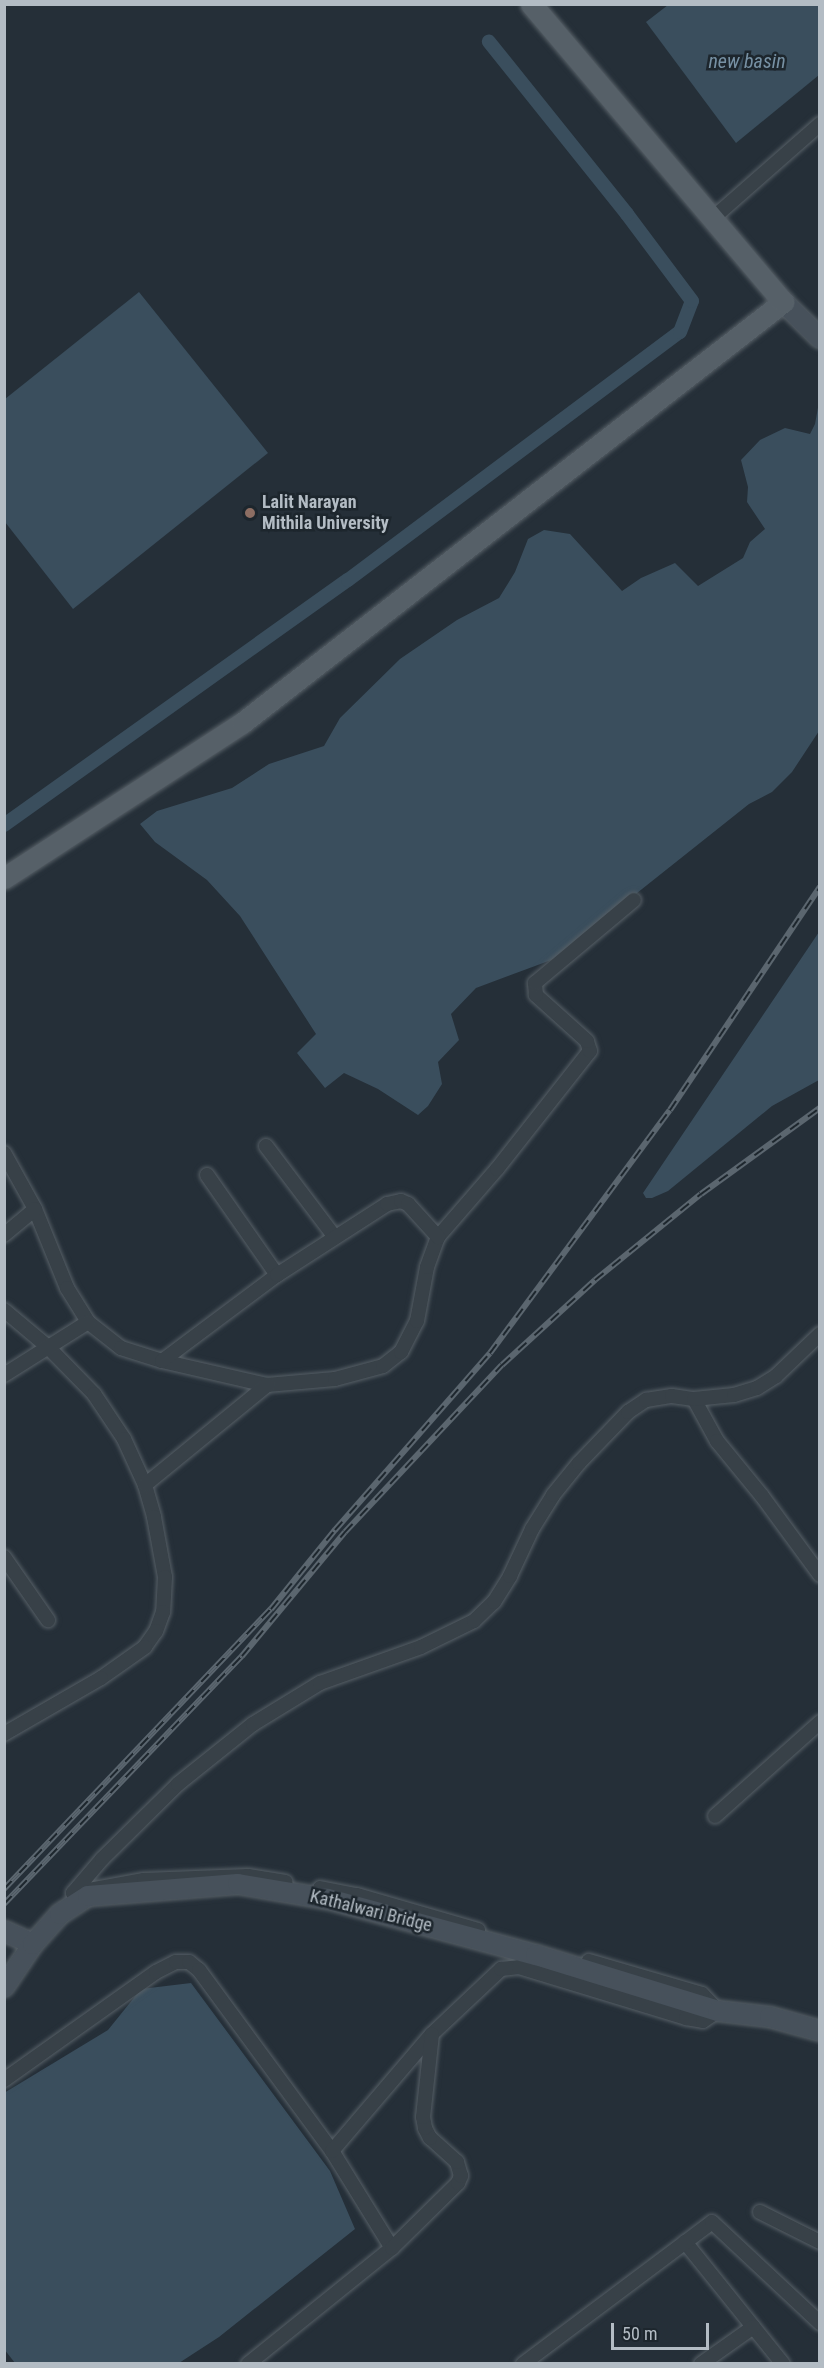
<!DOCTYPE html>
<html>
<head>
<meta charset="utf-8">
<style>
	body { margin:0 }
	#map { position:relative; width:824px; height:2368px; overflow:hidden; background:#252f38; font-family:"Roboto Condensed",sans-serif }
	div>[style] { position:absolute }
	.water>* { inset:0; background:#3a4e5d }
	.canal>* { height:14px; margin:-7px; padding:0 7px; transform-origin:7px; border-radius:7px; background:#3a4e5d }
	.roads { filter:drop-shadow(0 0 2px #565f66) drop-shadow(0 0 2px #565f66) }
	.minor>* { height:14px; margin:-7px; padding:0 7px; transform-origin:7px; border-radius:7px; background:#384148 }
	.secondary>* { height:20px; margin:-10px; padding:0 10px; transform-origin:10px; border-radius:10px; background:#47515b }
	.primary>* { height:21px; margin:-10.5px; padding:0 10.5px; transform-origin:10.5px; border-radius:10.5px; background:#566068 }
	.rail>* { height:6px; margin-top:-3px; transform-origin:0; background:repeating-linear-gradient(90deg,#1d262d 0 11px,#5b666f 0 22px); box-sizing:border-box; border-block:2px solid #5b666f }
	.dots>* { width:16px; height:16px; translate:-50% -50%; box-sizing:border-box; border:3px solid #1d262d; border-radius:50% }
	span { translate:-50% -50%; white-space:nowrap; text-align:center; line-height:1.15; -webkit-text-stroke:5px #1d262d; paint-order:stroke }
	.poi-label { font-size:18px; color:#b3bcc4; font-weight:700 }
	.left { translate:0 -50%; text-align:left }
	.street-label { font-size:18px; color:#b3bcc4 }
	.water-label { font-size:20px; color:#7791a4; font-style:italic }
	.frame { position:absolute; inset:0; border:6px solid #b3bcc4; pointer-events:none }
	.scale { position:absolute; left:611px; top:2323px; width:98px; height:27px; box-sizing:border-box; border:3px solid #b3bcc4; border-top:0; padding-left:8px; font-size:18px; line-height:21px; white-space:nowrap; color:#b3bcc4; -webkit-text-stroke:4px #1d262d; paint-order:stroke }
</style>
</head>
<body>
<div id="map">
	<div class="water">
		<i style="clip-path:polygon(668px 5px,819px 5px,819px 75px,736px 143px,646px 22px)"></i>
		<i style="clip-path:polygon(139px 292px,268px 453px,73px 609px,5px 522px,5px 399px)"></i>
		<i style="clip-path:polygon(819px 402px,819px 731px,792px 772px,772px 792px,749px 804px,554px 959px,476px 988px,451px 1014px,459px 1040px,438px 1062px,442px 1084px,428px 1106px,418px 1115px,378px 1089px,344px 1073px,325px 1088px,297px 1053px,316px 1034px,240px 916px,207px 880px,155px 842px,140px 824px,157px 811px,232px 788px,269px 764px,324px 746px,340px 718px,400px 659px,457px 620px,499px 598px,515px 572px,528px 539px,544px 530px,570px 534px,622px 591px,641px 578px,675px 563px,698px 586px,743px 558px,750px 542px,765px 529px,747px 502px,748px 487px,741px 460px,760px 440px,785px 428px,810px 434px,815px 424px)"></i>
		<i style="clip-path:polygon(819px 932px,819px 1080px,772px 1106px,668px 1191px,652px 1198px,646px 1198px,643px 1193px)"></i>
		<i style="clip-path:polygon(191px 1983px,330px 2171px,355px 2229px,219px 2337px,179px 2363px,15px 2363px,4px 2349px,4px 2093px,108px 2030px,141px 1989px)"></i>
	</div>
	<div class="canal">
		<i style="left:4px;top:825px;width:422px;rotate:-35.5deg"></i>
		<i style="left:348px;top:580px;width:414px;rotate:-36.8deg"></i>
		<i style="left:680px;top:332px;width:33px;rotate:-69deg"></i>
		<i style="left:692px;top:301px;width:109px;rotate:-126.8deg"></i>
		<i style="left:627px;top:214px;width:221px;rotate:-128.7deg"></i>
	</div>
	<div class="roads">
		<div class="minor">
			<i style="left:712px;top:219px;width:144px;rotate:-41.3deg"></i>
			<i style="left:266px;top:1146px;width:113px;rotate:52.9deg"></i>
			<i style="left:4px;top:1153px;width:64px;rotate:61deg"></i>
			<i style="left:35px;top:1209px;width:85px;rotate:67.9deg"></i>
			<i style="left:67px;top:1288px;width:40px;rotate:58deg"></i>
			<i style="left:88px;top:1322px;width:42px;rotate:38.2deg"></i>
			<i style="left:121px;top:1348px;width:43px;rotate:17.6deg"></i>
			<i style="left:162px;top:1361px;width:108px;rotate:12.9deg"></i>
			<i style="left:267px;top:1385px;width:68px;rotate:-5deg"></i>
			<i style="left:335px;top:1379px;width:50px;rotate:-15.2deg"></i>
			<i style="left:383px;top:1366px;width:23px;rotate:-38deg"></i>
			<i style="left:401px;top:1352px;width:35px;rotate:-63deg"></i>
			<i style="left:417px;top:1321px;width:55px;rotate:-79.5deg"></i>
			<i style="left:427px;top:1267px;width:32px;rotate:-70deg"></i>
			<i style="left:438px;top:1237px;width:90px;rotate:-49.1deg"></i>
			<i style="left:497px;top:1169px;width:150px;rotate:-51.8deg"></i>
			<i style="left:590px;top:1051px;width:10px;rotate:-107deg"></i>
			<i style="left:587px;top:1041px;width:69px;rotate:-138deg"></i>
			<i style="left:536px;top:995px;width:12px;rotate:-95deg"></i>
			<i style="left:535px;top:983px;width:129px;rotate:-40deg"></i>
			<i style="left:207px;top:1175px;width:122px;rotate:55deg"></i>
			<i style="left:4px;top:1235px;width:40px;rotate:-40deg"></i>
			<i style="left:4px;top:1310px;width:57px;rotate:40.1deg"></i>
			<i style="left:48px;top:1347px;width:66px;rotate:45.6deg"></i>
			<i style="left:94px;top:1394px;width:54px;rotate:56.3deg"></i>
			<i style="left:124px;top:1439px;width:51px;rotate:65.5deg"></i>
			<i style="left:145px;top:1485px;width:33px;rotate:74deg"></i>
			<i style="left:154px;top:1517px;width:61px;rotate:79.6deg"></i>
			<i style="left:165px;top:1577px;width:35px;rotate:93deg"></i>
			<i style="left:163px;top:1612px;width:20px;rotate:110deg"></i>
			<i style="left:156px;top:1631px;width:19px;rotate:125deg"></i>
			<i style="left:145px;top:1647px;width:54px;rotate:144.8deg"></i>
			<i style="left:101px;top:1678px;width:112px;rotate:150deg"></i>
			<i style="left:162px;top:1361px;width:144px;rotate:-36.8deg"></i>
			<i style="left:277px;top:1275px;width:131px;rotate:-32.8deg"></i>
			<i style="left:387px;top:1204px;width:14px;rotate:-12deg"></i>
			<i style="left:401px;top:1201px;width:8px;rotate:23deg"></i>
			<i style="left:408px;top:1204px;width:45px;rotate:47.7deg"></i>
			<i style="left:4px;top:1375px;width:99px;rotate:-32.2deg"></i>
			<i style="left:694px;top:1399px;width:48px;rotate:61.3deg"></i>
			<i style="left:717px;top:1441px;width:71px;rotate:50.7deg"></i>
			<i style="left:762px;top:1496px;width:98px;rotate:53.7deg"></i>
			<i style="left:145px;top:1485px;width:158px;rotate:-39.3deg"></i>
			<i style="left:4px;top:1557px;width:77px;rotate:55.1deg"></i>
			<i style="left:715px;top:1816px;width:141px;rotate:-41.8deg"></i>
			<i style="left:320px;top:1888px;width:38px;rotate:11deg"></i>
			<i style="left:357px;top:1895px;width:126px;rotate:16.1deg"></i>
			<i style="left:73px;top:1893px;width:72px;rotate:-10.4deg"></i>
			<i style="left:144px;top:1880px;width:104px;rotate:-2.2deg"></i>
			<i style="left:248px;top:1876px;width:38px;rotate:9deg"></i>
			<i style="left:73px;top:1893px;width:45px;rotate:-49.5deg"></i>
			<i style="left:102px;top:1859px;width:107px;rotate:-44.6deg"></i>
			<i style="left:178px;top:1784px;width:96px;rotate:-38.7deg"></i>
			<i style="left:253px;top:1724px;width:79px;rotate:-31.5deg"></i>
			<i style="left:320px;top:1683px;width:107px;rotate:-19.6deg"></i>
			<i style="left:421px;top:1647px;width:59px;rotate:-26.1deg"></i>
			<i style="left:474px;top:1621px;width:28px;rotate:-44deg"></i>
			<i style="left:494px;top:1602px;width:31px;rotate:-58deg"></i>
			<i style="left:510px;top:1576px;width:52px;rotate:-64.9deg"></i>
			<i style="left:532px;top:1529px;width:40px;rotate:-58deg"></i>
			<i style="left:553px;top:1495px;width:41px;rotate:-50.9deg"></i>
			<i style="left:579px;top:1463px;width:71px;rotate:-46.1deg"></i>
			<i style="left:628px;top:1412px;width:22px;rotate:-34deg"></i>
			<i style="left:646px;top:1400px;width:26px;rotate:-9deg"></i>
			<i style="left:672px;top:1396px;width:22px;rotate:8deg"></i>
			<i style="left:694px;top:1399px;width:40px;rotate:-5.7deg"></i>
			<i style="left:734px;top:1395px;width:24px;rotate:-17deg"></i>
			<i style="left:757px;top:1388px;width:22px;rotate:-32deg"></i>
			<i style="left:776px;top:1376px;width:61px;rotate:-43.7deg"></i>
			<i style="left:4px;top:2080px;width:186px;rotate:-35.4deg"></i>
			<i style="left:156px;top:1972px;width:22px;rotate:-27deg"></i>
			<i style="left:176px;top:1962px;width:13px"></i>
			<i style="left:189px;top:1962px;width:13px;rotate:39deg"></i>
			<i style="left:199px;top:1970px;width:225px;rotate:53.7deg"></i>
			<i style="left:332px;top:2151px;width:114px;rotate:58.3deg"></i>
			<i style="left:332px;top:2151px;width:154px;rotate:-49.5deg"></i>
			<i style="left:432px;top:2034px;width:95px;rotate:-43.3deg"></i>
			<i style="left:501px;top:1969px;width:18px;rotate:-6deg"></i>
			<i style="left:519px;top:1967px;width:175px;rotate:17deg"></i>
			<i style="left:686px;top:2018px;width:17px;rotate:10deg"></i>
			<i style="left:703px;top:2021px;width:18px;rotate:-34deg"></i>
			<i style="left:718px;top:2011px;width:23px;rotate:-133deg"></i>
			<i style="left:702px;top:1994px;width:118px;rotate:-163.7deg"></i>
			<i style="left:760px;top:2212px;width:67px;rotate:26.6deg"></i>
			<i style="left:685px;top:2242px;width:156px;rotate:51.2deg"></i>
			<i style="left:248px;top:2364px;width:185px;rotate:-38.9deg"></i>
			<i style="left:392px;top:2248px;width:93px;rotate:-44.6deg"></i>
			<i style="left:458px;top:2183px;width:8px;rotate:-67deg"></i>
			<i style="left:461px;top:2176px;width:15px;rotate:-106deg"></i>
			<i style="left:457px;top:2162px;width:36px;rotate:-138deg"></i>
			<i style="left:430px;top:2138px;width:11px;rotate:-117deg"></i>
			<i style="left:425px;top:2128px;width:11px;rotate:-100deg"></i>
			<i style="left:423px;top:2117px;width:83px;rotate:-83.8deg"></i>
			<i style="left:523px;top:2364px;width:236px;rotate:-36.9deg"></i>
			<i style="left:712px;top:2222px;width:148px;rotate:43.1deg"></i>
			<i style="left:701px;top:2364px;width:64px;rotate:-35.4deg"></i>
		</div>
		<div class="secondary">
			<i style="left:783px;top:302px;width:52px;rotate:44.2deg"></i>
			<i style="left:4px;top:1931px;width:32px;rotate:24deg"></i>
			<i style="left:4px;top:1987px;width:52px;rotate:-56deg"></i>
			<i style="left:33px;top:1944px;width:40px;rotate:-48deg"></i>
			<i style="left:60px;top:1914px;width:33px;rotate:-33deg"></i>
			<i style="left:88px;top:1896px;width:150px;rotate:-4.6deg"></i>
			<i style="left:238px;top:1884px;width:91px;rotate:9.5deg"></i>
			<i style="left:328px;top:1899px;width:215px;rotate:15.1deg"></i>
			<i style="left:536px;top:1955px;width:190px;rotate:17.1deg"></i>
			<i style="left:718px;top:2011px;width:52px;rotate:6.6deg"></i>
			<i style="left:770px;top:2017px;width:52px;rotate:15.6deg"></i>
		</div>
		<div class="primary">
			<i style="left:4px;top:878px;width:284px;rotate:-33.1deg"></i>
			<i style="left:242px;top:723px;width:686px;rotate:-37.89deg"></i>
			<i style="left:783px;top:302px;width:390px;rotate:-130.2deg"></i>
		</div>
	</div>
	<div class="rail">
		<i style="left:4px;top:1889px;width:387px;rotate:-46.4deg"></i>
		<i style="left:271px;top:1609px;width:102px;rotate:-51deg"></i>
		<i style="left:335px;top:1530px;width:235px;rotate:-48.8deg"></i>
		<i style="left:490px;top:1353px;width:302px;rotate:-53.5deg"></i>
		<i style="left:670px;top:1110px;width:269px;rotate:-56.1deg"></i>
		<i style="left:4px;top:1904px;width:344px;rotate:-46.2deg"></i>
		<i style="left:242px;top:1656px;width:161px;rotate:-50.3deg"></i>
		<i style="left:345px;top:1532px;width:229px;rotate:-46.8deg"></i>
		<i style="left:502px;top:1365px;width:126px;rotate:-42.4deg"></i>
		<i style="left:595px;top:1280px;width:136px;rotate:-39.1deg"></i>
		<i style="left:701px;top:1194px;width:147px;rotate:-35.9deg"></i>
	</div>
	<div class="dots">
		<i style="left:250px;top:513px;background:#8d6e63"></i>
	</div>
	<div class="poi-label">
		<span class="left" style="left:262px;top:513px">Lalit Narayan<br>Mithila University</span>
	</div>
	<div class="street-label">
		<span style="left:371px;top:1911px;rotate:14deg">Kathalwari Bridge</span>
	</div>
	<div class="water-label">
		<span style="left:747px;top:61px">new basin</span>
	</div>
	<div class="frame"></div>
	<div class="scale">50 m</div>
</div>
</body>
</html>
